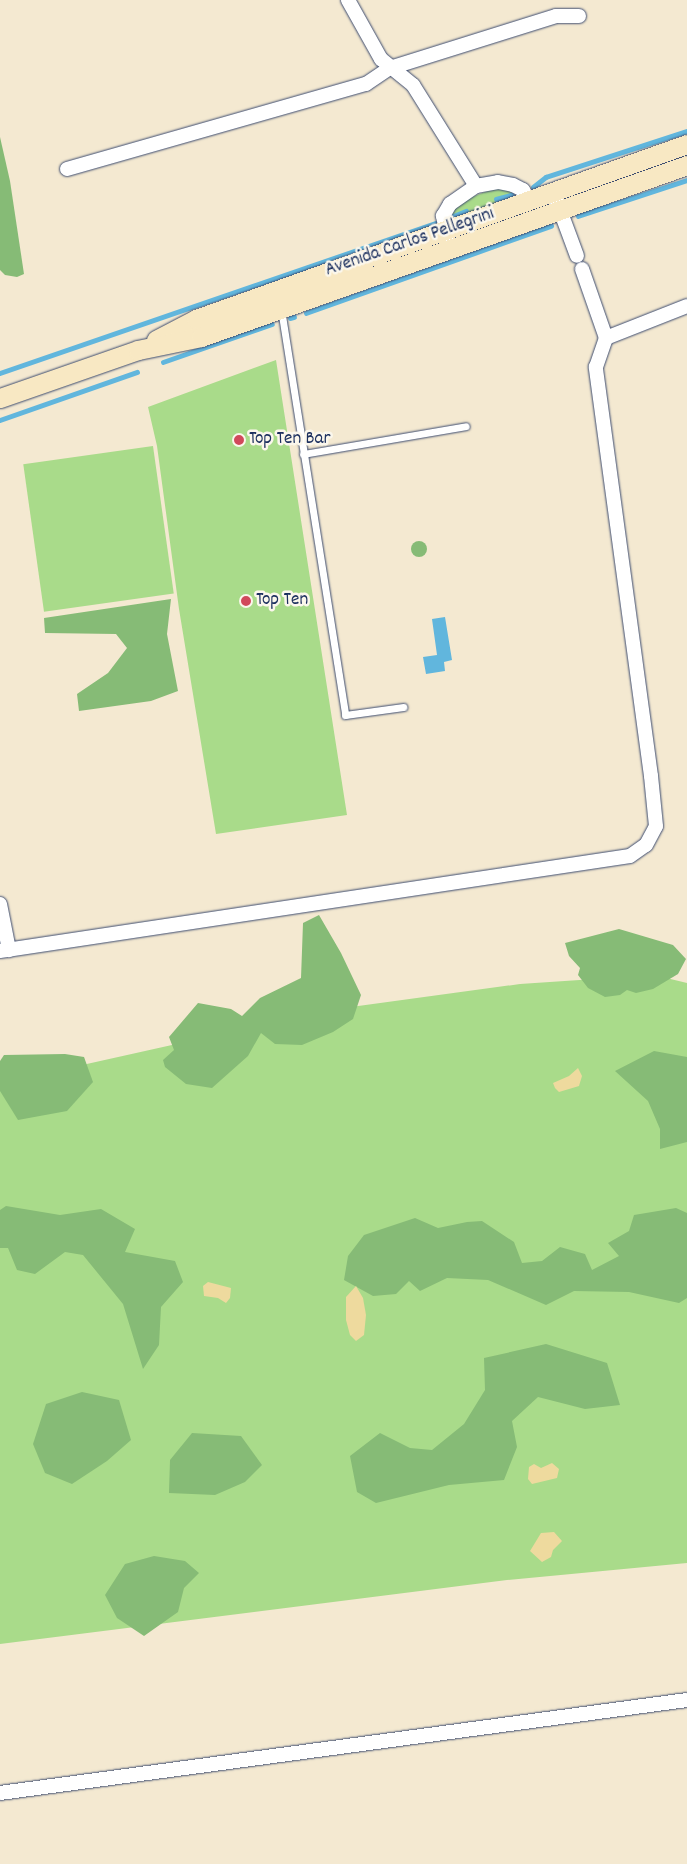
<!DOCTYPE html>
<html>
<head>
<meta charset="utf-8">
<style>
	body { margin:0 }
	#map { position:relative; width:687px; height:1864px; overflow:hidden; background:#f4e9d1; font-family:Dekko,sans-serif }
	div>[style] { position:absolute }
	.green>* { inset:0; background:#a9db8a; transform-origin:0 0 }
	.forest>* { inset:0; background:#86bb76 }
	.round { border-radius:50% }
	.sand>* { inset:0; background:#eeda9e }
	.water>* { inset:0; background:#61b6dd }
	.stream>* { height:4.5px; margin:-2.25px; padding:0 2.25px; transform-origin:2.25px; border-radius:2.25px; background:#61b6dd }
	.roads { filter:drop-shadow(0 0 1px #3c4b6f) drop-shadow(0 0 1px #3c4b6f) }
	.lane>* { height:7px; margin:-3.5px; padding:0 3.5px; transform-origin:3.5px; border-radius:3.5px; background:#fff }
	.street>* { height:14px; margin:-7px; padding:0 7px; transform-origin:7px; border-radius:7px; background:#fff }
	.secondary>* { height:19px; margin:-9.5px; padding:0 9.5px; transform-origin:9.5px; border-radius:9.5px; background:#f8e8c3 }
	.dots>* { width:14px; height:14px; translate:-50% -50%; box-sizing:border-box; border:2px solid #fbf7ec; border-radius:50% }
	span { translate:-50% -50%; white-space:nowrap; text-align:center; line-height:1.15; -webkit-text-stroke:5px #fbf7ec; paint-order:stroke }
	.street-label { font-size:19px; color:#1b2f5e }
	.poi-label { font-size:19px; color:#1b2f5e }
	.left { translate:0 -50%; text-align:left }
</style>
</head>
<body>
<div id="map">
	<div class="green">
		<i style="clip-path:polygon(503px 188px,511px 192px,513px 196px,453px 219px,451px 213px,462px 201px,492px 189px)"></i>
		<i style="clip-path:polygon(276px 360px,347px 815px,216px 834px,179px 609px,157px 446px,148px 407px)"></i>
		<i style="left:153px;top:446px;width:149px;height:131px;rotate:82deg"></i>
		<i style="clip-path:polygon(654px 975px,687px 983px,687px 1563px,507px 1580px,0 1644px,0 1087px,15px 1080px,329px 1010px,520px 984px)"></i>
	</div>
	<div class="forest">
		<i style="clip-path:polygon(0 137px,10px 181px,24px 274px,17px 277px,5px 275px,0 270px)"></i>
		<i class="round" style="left:411px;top:541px;width:16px;height:16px"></i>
		<i style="clip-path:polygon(171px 599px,167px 634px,178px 691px,151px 701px,79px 711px,77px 694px,108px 673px,127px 648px,116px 634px,45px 633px,44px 618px)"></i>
		<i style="clip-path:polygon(319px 915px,341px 953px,361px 995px,353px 1019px,333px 1032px,302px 1045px,275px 1044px,261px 1033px,248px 1056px,212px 1088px,186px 1084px,165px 1067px,163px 1060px,174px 1050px,169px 1037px,198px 1003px,231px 1009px,242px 1016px,260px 998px,301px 978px,303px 923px)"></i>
		<i style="clip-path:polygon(619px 929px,673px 945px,686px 959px,678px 974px,653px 989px,636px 993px,627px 990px,620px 995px,605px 997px,588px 988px,578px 975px,580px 968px,569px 956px,565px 943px)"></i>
		<i style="clip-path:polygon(654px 1051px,687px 1057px,687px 1142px,660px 1149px,660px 1129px,648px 1101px,615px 1071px)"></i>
		<i style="clip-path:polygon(65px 1054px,84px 1057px,93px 1082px,67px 1111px,18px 1120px,0 1091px,0 1061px,4px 1055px)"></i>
		<i style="clip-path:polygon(6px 1206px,60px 1215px,101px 1209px,135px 1229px,125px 1252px,175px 1261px,183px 1282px,161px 1307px,159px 1345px,143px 1369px,123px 1304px,83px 1255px,65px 1252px,35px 1274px,17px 1270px,8px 1248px,0 1248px,0 1210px)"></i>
		<i style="clip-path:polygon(676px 1208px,687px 1213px,687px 1298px,679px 1303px,629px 1292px,574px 1291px,546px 1305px,488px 1280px,447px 1278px,420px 1291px,409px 1281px,396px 1294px,373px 1296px,344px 1280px,348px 1256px,364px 1235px,415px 1218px,438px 1228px,467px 1222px,482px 1221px,514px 1242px,522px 1263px,542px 1261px,560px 1247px,585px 1254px,592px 1270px,619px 1256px,608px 1243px,629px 1231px,634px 1215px)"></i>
		<i style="clip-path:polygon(546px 1344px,607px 1363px,620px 1405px,585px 1409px,538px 1397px,512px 1421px,517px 1447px,504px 1480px,449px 1485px,376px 1503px,357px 1492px,350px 1456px,380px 1433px,410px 1448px,432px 1450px,464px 1424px,485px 1390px,484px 1358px)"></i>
		<i style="clip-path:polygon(82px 1392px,119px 1400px,131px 1440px,107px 1461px,72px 1484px,45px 1473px,33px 1444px,46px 1404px)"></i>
		<i style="clip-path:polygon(192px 1433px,241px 1436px,262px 1465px,245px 1482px,215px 1495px,169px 1493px,170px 1460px)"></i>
		<i style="clip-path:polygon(154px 1556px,185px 1561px,199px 1573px,184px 1588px,178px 1612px,144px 1636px,117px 1618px,105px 1595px,125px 1564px)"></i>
	</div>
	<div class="sand">
		<i style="clip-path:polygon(578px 1068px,582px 1076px,579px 1086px,559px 1092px,555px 1088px,553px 1083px,569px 1076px)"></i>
		<i style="clip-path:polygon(208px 1282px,231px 1288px,230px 1298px,226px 1303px,218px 1298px,204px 1296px,203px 1286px)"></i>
		<i style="clip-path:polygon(356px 1286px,363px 1298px,366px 1315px,364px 1335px,356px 1341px,350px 1335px,346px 1320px,346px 1297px)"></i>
		<i style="clip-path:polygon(552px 1463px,559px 1469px,557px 1478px,532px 1484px,528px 1479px,529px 1467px,534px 1464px,541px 1468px)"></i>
		<i style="clip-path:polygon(554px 1532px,562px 1541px,553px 1550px,551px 1557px,542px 1562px,530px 1551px,541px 1533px)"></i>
	</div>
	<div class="water">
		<i style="clip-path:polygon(445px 617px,452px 660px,444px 662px,445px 671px,426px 674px,423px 657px,437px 655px,432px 619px)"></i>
	</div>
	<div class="stream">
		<i style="left:533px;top:187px;width:16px;rotate:-38deg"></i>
		<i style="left:546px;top:177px;width:148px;rotate:-18.1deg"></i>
		<i style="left:496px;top:199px;width:16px;rotate:-15deg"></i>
		<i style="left:578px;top:216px;width:115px;rotate:-18.3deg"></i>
		<i style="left:451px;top:217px;width:16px;rotate:-22deg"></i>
		<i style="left:306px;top:313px;width:260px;rotate:-19.6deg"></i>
		<i style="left:290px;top:318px;width:4px;rotate:-14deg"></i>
		<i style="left:163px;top:362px;width:115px;rotate:-19.2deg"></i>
		<i style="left:0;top:373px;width:460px;rotate:-19deg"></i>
		<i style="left:0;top:420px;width:145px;rotate:-19.3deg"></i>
	</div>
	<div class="roads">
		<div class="lane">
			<i style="left:281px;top:309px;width:411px;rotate:81deg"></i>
			<i style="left:345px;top:715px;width:59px;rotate:-7.9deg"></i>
			<i style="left:303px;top:454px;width:165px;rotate:-9.7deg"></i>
		</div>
		<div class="street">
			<i style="left:348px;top:0;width:68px;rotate:60.8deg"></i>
			<i style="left:381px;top:59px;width:41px;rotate:39.1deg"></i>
			<i style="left:413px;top:85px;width:119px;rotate:58deg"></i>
			<i style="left:67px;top:169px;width:311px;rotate:-15.9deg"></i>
			<i style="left:366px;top:84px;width:29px;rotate:-34deg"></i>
			<i style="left:390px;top:68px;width:174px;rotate:-17.4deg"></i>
			<i style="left:556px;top:16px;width:23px"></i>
			<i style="left:553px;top:191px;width:69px;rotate:69.7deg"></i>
			<i style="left:448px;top:238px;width:23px;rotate:-103deg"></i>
			<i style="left:443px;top:216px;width:14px;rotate:-60deg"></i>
			<i style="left:450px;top:204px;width:32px;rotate:-35deg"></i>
			<i style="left:476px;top:186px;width:22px;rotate:-10deg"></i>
			<i style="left:498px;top:182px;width:15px;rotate:11deg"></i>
			<i style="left:513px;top:185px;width:11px;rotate:27deg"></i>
			<i style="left:523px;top:190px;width:13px;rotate:61deg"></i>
			<i style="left:582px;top:269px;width:73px;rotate:70.8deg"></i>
			<i style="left:0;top:904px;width:47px;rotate:78.9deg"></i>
			<i style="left:0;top:951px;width:637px;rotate:-8.58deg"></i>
			<i style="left:630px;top:856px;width:19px;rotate:-35deg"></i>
			<i style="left:646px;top:845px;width:21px;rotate:-62deg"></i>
			<i style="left:656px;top:826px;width:50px;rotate:-95.7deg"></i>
			<i style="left:651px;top:776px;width:413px;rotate:-97.7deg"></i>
			<i style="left:596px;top:367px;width:31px;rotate:-71deg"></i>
			<i style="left:606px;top:338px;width:87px;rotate:-21.6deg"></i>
			<i style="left:0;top:1793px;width:693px;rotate:-7.71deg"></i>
		</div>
		<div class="secondary">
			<i style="left:156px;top:340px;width:45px;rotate:-27.7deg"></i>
			<i style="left:196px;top:319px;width:521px;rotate:-19.62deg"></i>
			<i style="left:0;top:398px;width:146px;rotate:-19.2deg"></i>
			<i style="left:138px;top:350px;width:64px;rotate:-11.7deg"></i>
			<i style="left:201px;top:337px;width:516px;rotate:-19.49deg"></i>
		</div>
	</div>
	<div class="dots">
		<i style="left:239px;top:440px;background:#d1495b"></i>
		<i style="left:246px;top:601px;background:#d1495b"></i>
	</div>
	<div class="street-label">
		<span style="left:410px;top:243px;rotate:-19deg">Avenida Carlos Pellegrini</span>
	</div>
	<div class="poi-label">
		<span class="left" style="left:249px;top:440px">Top Ten Bar</span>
		<span class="left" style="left:256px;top:601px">Top Ten</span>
	</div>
</div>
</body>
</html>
